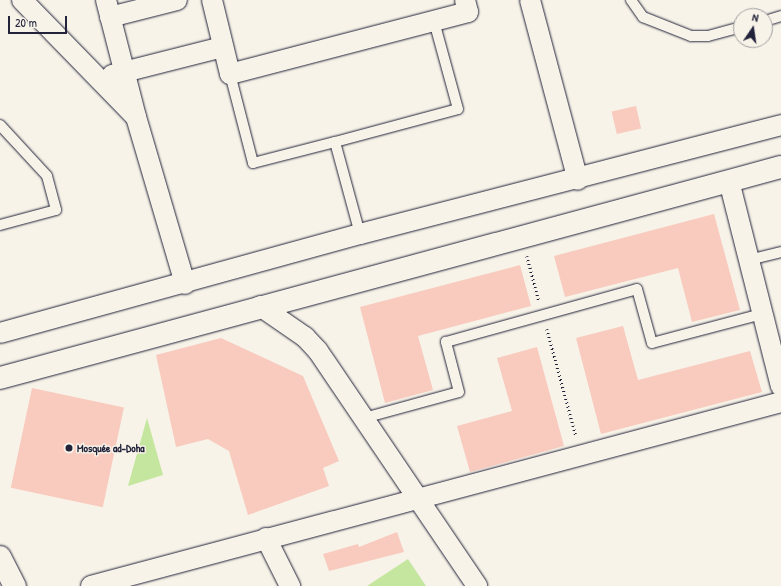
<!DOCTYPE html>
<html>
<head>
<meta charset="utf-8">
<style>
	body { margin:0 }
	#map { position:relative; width:781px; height:586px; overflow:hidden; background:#f7f3e8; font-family:"Patrick Hand",sans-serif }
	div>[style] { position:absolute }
	.green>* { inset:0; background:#c4e69f }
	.building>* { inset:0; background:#f9cabe; transform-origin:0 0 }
	.path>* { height:2.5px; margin-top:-1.25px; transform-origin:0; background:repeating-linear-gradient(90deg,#22223b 0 1px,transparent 0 4px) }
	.roads { filter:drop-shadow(0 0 1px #22223b) drop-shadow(0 0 1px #22223b) }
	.lane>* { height:10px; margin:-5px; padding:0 5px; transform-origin:5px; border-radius:5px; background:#f7f3e8 }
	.street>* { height:20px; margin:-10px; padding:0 10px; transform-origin:10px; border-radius:10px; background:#f7f3e8 }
	.secondary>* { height:22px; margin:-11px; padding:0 11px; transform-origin:11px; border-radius:11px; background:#f7f3e8 }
	.dots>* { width:11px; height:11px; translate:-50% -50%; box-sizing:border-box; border:2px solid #f7f3e8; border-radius:50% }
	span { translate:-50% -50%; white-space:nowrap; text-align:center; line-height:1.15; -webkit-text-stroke:3px #f7f3e8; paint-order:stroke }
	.poi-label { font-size:11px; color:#22223b; font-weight:700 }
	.left { translate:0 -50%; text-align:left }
	.north { position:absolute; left:733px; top:8px; width:40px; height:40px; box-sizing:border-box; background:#f7f3e8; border:1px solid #a29fa3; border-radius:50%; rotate:13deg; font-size:11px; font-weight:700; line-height:16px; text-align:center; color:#22223b }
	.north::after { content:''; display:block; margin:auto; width:14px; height:18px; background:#22223b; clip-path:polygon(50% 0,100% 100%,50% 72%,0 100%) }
	.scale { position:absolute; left:8px; top:16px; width:59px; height:18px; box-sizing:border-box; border:2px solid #22223b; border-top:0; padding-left:5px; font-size:12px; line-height:14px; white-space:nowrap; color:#22223b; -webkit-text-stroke:3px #f7f3e8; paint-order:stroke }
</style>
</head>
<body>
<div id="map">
	<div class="green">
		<i style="clip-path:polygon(147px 418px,163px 475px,128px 486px)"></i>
		<i style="clip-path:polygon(408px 559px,426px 586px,367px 586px)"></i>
	</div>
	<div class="building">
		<i style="left:636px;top:106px;width:23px;height:25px;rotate:77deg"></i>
		<i style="clip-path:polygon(714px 214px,740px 310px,692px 322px,678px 268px,565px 297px,554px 256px)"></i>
		<i style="clip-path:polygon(520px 265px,531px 306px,418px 336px,433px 390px,385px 403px,360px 307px)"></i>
		<i style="clip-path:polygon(623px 326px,638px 380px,750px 351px,762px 392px,601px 434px,576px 338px)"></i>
		<i style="clip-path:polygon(221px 338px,303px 376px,339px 461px,323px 468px,329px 486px,248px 515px,229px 451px,208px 439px,176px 447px,156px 355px)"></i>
		<i style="clip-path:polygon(537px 347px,564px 446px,470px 472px,457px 426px,512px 411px,497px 358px)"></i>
		<i style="left:32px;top:388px;width:94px;height:102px;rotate:12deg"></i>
		<i style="clip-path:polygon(397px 532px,404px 552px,329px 571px,323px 554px,358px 544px,359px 547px)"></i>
	</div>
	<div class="path">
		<i style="left:527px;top:256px;width:47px;rotate:75.1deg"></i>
		<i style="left:547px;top:329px;width:111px;rotate:74.8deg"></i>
	</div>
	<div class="roads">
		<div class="lane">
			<i style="left:631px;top:0;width:21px;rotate:55deg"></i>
			<i style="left:643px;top:17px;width:52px;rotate:21.6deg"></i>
			<i style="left:691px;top:36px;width:17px"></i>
			<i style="left:708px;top:36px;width:34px;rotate:-15deg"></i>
			<i style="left:765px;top:21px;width:17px;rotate:-17deg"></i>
			<i style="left:230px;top:74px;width:92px;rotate:75.5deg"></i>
			<i style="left:253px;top:163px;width:85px;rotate:-14.4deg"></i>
			<i style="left:335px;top:142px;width:95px;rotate:74.8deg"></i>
			<i style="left:0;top:125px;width:69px;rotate:47.3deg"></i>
			<i style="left:47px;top:176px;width:35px;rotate:75deg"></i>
			<i style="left:56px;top:210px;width:58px;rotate:165deg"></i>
			<i style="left:335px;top:142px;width:127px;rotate:-15deg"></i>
			<i style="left:458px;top:109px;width:91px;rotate:-105.3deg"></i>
			<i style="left:749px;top:260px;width:33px;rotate:-14deg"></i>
			<i style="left:364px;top:418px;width:98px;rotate:-15.3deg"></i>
			<i style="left:459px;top:392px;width:52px;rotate:-104.6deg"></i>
			<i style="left:446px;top:342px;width:198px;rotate:-15.5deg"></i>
			<i style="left:637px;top:289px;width:56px;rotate:74.5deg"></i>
			<i style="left:652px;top:343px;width:114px;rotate:-14.8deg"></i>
		</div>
		<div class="street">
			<i style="left:22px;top:0;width:162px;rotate:45.8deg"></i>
			<i style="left:106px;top:0;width:121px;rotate:75.6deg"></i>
			<i style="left:136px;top:117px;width:174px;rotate:73.6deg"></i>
			<i style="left:212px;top:0;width:76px;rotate:76.3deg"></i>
			<i style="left:230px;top:74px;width:246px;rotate:-14.6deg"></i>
			<i style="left:468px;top:12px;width:12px;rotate:-104deg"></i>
			<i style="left:530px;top:0;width:186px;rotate:75.1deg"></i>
			<i style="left:110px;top:17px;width:69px;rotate:-14.2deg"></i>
			<i style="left:112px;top:75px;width:114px;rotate:-14.2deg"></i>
			<i style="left:729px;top:181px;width:212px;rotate:75.8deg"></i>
			<i style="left:260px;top:306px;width:55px;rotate:34.6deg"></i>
			<i style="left:305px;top:337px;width:19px;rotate:47deg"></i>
			<i style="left:318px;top:351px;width:284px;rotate:55.9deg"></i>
			<i style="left:0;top:333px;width:373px;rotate:-15.4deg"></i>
			<i style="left:360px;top:234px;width:435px;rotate:-14.5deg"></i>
			<i style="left:266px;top:538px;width:54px;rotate:63.4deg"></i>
			<i style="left:91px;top:586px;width:714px;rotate:-14.93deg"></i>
		</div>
		<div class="secondary">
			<i style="left:0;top:378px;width:809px;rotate:-15.12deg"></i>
			<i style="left:0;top:557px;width:33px;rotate:63deg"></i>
		</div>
	</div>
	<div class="dots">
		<i style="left:69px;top:448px;background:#22223b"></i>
	</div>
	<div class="poi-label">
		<span class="left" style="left:77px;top:448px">Mosquée ad-Doha</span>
	</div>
	<div class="north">N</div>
	<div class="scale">20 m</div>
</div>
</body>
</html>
